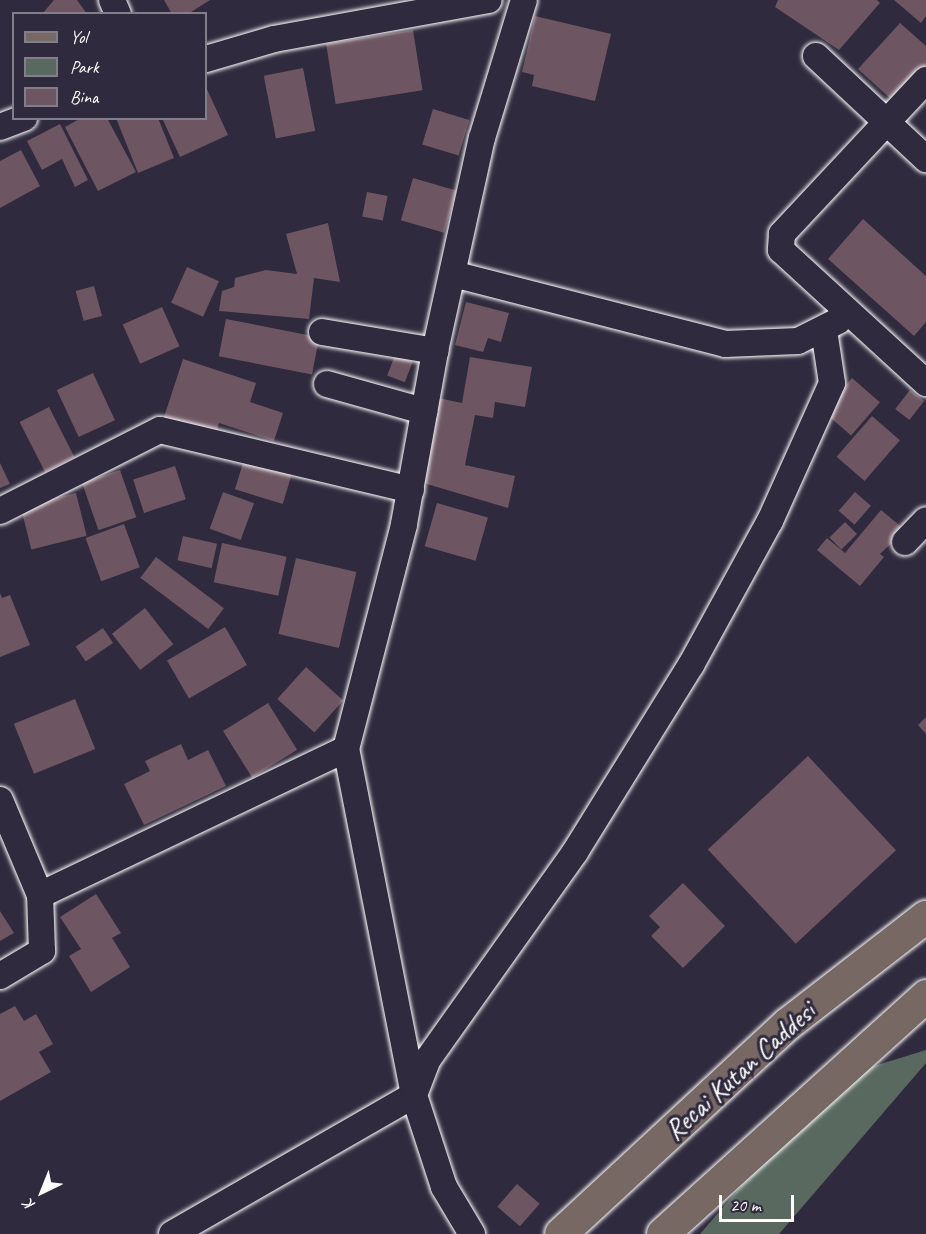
<!DOCTYPE html>
<html>
<head>
<meta charset="utf-8">
<style>
	body { margin:0 }
	#map { position:relative; width:926px; height:1234px; overflow:hidden; background:#2f2a3d; font-family:Caveat,sans-serif }
	div>[style] { position:absolute }
	.green>* { inset:0; background:#596960 }
	.building>* { inset:0; background:#6d5561; transform-origin:0 0 }
	.roads { filter:drop-shadow(0 0 2px #fff) drop-shadow(0 0 2px #fff) }
	.minor>* { height:26px; margin:-13px; padding:0 13px; transform-origin:13px; border-radius:13px; background:#2f2a3d }
	.major>* { height:32px; margin:-16px; padding:0 16px; transform-origin:16px; border-radius:16px; background:#776864 }
	span { translate:-50% -50%; white-space:nowrap; text-align:center; line-height:1.15; -webkit-text-stroke:6px #2f2a3d; paint-order:stroke }
	.street-label { font-size:28px; color:#fff }
	.legend { position:absolute; left:12px; top:12px; width:195px; height:108px; box-sizing:border-box; background:#2f2a3d; border:2px solid #827f8b; margin:0; padding:8px 10px; list-style:none; font-size:18px; color:#fff }
	.legend li { display:flex; align-items:center; gap:12px; height:30px }
	.legend b { width:30px; border:2px solid #827f8b }
	.north { position:absolute; left:12px; top:1162px; width:60px; height:60px; -webkit-text-stroke:4px #2f2a3d; paint-order:stroke; rotate:223deg; font-size:16px; font-weight:700; line-height:24px; text-align:center; color:#fff }
	.north::after { content:''; display:block; margin:auto; width:21px; height:27px; background:#fff; clip-path:polygon(50% 0,100% 100%,50% 72%,0 100%) }
	.scale { position:absolute; left:719px; top:1195px; width:75px; height:27px; box-sizing:border-box; border:3px solid #fff; border-top:0; padding-left:8px; font-size:18px; line-height:21px; white-space:nowrap; color:#fff; -webkit-text-stroke:4px #2f2a3d; paint-order:stroke }
</style>
</head>
<body>
<div id="map">
	<div class="green">
		<i style="clip-path:polygon(926px 1050px,926px 1063px,779px 1234px,700px 1234px,835px 1078px)"></i>
	</div>
	<div class="building">
		<i style="clip-path:polygon(54px 0,77px 0,87px 14px,42px 14px)"></i>
		<i style="clip-path:polygon(164px 0,210px 0,188px 14px,172px 14px)"></i>
		<i style="clip-path:polygon(778px 0,877px 0,880px 3px,839px 50px,775px 7px)"></i>
		<i style="clip-path:polygon(894px 0,926px 0,926px 16px,921px 23px)"></i>
		<i style="clip-path:polygon(535px 16px,611px 34px,595px 101px,532px 86px,534px 75px,522px 72px)"></i>
		<i style="clip-path:polygon(900px 23px,926px 46px,926px 64px,893px 101px,858px 69px)"></i>
		<i style="left:413px;top:30px;width:61px;height:88px;rotate:81deg"></i>
		<i style="left:303px;top:68px;width:64px;height:40px;rotate:79deg"></i>
		<i style="clip-path:polygon(206px 87px,228px 135px,180px 157px,162px 118px,206px 118px)"></i>
		<i style="left:433px;top:109px;width:38px;height:37px;rotate:17deg"></i>
		<i style="clip-path:polygon(81px 118px,107px 118px,136px 172px,98px 191px,65px 127px)"></i>
		<i style="clip-path:polygon(116px 118px,158px 118px,174px 158px,138px 173px)"></i>
		<i style="clip-path:polygon(60px 124px,88px 180px,75px 187px,62px 159px,42px 170px,27px 141px)"></i>
		<i style="clip-path:polygon(21px 150px,40px 186px,0 208px,0 161px)"></i>
		<i style="left:413px;top:178px;width:45px;height:44px;rotate:16deg"></i>
		<i style="left:367px;top:192px;width:21px;height:25px;rotate:11deg"></i>
		<i style="clip-path:polygon(863px 219px,926px 276px,926px 322px,914px 336px,828px 259px)"></i>
		<i style="clip-path:polygon(328px 223px,340px 282px,314px 278px,309px 319px,219px 311px,222px 291px,234px 287px,235px 278px,266px 270px,297px 274px,286px 234px)"></i>
		<i style="left:187px;top:267px;width:35px;height:39px;rotate:24deg"></i>
		<i style="left:94px;top:286px;width:31px;height:19px;rotate:75deg"></i>
		<i style="clip-path:polygon(466px 302px,509px 313px,501px 342px,488px 338px,483px 352px,455px 345px)"></i>
		<i style="left:162px;top:307px;width:43px;height:43px;rotate:66deg"></i>
		<i style="left:226px;top:319px;width:95px;height:38px;rotate:11deg"></i>
		<i style="left:395px;top:355px;width:19px;height:22px;rotate:21deg"></i>
		<i style="clip-path:polygon(470px 357px,532px 367px,525px 407px,495px 402px,493px 418px,475px 415px,465px 465px,515px 476px,508px 508px,420px 482px,438px 398px,462px 403px)"></i>
		<i style="clip-path:polygon(183px 359px,256px 383px,250px 402px,283px 413px,274px 441px,219px 423px,215px 437px,163px 420px)"></i>
		<i style="left:93px;top:373px;width:52px;height:40px;rotate:65deg"></i>
		<i style="left:852px;top:378px;width:37px;height:44px;rotate:41deg"></i>
		<i style="left:910px;top:390px;width:18px;height:24px;rotate:38deg"></i>
		<i style="left:49px;top:407px;width:56px;height:33px;rotate:63deg"></i>
		<i style="left:872px;top:416px;width:37px;height:54px;rotate:41deg"></i>
		<i style="left:246px;top:453px;width:50px;height:38px;rotate:17deg"></i>
		<i style="clip-path:polygon(0 463px,10px 484px,0 488px)"></i>
		<i style="left:175px;top:466px;width:35px;height:44px;rotate:72deg"></i>
		<i style="left:120px;top:470px;width:50px;height:40px;rotate:71deg"></i>
		<i style="left:223px;top:492px;width:33px;height:39px;rotate:20deg"></i>
		<i style="left:855px;top:492px;width:21px;height:25px;rotate:41deg"></i>
		<i style="left:76px;top:493px;width:44px;height:57px;rotate:76deg"></i>
		<i style="left:437px;top:503px;width:53px;height:45px;rotate:16deg"></i>
		<i style="clip-path:polygon(881px 510px,905px 530px,880px 554px,884px 557px,860px 586px,817px 550px,827px 538px,845px 553px)"></i>
		<i style="left:845px;top:522px;width:17px;height:22px;rotate:45deg"></i>
		<i style="left:124px;top:524px;width:46px;height:41px;rotate:70deg"></i>
		<i style="left:183px;top:536px;width:35px;height:25px;rotate:13deg"></i>
		<i style="left:222px;top:543px;width:66px;height:40px;rotate:12deg"></i>
		<i style="left:156px;top:557px;width:85px;height:26px;rotate:37deg"></i>
		<i style="left:296px;top:558px;width:62px;height:78px;rotate:13deg"></i>
		<i style="clip-path:polygon(0 593px,2px 598px,10px 595px,30px 645px,0 657px)"></i>
		<i style="left:145px;top:608px;width:46px;height:42px;rotate:52deg"></i>
		<i style="left:225px;top:627px;width:44px;height:67px;rotate:60deg"></i>
		<i style="left:103px;top:628px;width:18px;height:33px;rotate:56deg"></i>
		<i style="left:306px;top:667px;width:50px;height:43px;rotate:42deg"></i>
		<i style="left:75px;top:699px;width:54px;height:66px;rotate:68deg"></i>
		<i style="left:268px;top:703px;width:55px;height:53px;rotate:58deg"></i>
		<i style="clip-path:polygon(926px 717px,926px 734px,918px 725px)"></i>
		<i style="clip-path:polygon(181px 744px,188px 760px,208px 750px,226px 786px,144px 825px,124px 784px,150px 771px,145px 761px)"></i>
		<i style="left:808px;top:756px;width:129px;height:137px;rotate:47deg"></i>
		<i style="clip-path:polygon(683px 883px,725px 926px,683px 968px,651px 936px,660px 927px,649px 916px)"></i>
		<i style="clip-path:polygon(96px 894px,121px 933px,112px 938px,130px 967px,91px 992px,69px 956px,81px 949px,60px 917px)"></i>
		<i style="clip-path:polygon(0 911px,14px 933px,0 941px)"></i>
		<i style="clip-path:polygon(15px 1006px,24px 1021px,36px 1014px,53px 1044px,39px 1052px,51px 1072px,0 1101px,0 1014px)"></i>
		<i style="left:517px;top:1184px;width:30px;height:30px;rotate:41deg"></i>
	</div>
	<div class="roads">
		<div class="minor">
			<i style="left:112px;top:0;width:15px;rotate:67deg"></i>
			<i style="left:816px;top:56px;width:151px;rotate:43.1deg"></i>
			<i style="left:206px;top:59px;width:71px;rotate:-16.4deg"></i>
			<i style="left:274px;top:39px;width:218px;rotate:-10.3deg"></i>
			<i style="left:926px;top:80px;width:211px;rotate:133.1deg"></i>
			<i style="left:782px;top:234px;width:16px;rotate:94deg"></i>
			<i style="left:781px;top:250px;width:197px;rotate:42.5deg"></i>
			<i style="left:0;top:127px;width:26px;rotate:-21deg"></i>
			<i style="left:453px;top:274px;width:281px;rotate:14.4deg"></i>
			<i style="left:725px;top:344px;width:73px;rotate:-2.4deg"></i>
			<i style="left:798px;top:341px;width:45px;rotate:-26.6deg"></i>
			<i style="left:322px;top:332px;width:115px;rotate:9.5deg"></i>
			<i style="left:327px;top:384px;width:101px;rotate:15.6deg"></i>
			<i style="left:0;top:511px;width:179px;rotate:-26.9deg"></i>
			<i style="left:160px;top:430px;width:258px;rotate:13.4deg"></i>
			<i style="left:905px;top:542px;width:30px;rotate:-46deg"></i>
			<i style="left:0;top:800px;width:103px;rotate:67.2deg"></i>
			<i style="left:40px;top:895px;width:339px;rotate:-25.5deg"></i>
			<i style="left:0;top:976px;width:49px;rotate:-30.8deg"></i>
			<i style="left:42px;top:951px;width:56px;rotate:-92deg"></i>
			<i style="left:172px;top:1234px;width:279px;rotate:-29.9deg"></i>
			<i style="left:414px;top:1095px;width:353px;rotate:-101.1deg"></i>
			<i style="left:346px;top:749px;width:232px;rotate:-75.5deg"></i>
			<i style="left:404px;top:524px;width:176px;rotate:-79.8deg"></i>
			<i style="left:435px;top:351px;width:218px;rotate:-77.6deg"></i>
			<i style="left:482px;top:138px;width:144px;rotate:-73.1deg"></i>
			<i style="left:472px;top:1234px;width:55px;rotate:-120.8deg"></i>
			<i style="left:444px;top:1187px;width:97px;rotate:-108.1deg"></i>
			<i style="left:414px;top:1095px;width:39px;rotate:-69deg"></i>
			<i style="left:428px;top:1059px;width:254px;rotate:-54.6deg"></i>
			<i style="left:575px;top:852px;width:220px;rotate:-58.2deg"></i>
			<i style="left:691px;top:665px;width:164px;rotate:-61.3deg"></i>
			<i style="left:770px;top:521px;width:151px;rotate:-65.8deg"></i>
			<i style="left:832px;top:383px;width:54px;rotate:-98.6deg"></i>
		</div>
		<div class="major">
			<i style="left:561px;top:1234px;width:309px;rotate:-42.8deg"></i>
			<i style="left:788px;top:1024px;width:175px;rotate:-37.8deg"></i>
			<i style="left:663px;top:1234px;width:355px;rotate:-42.1deg"></i>
		</div>
	</div>
	<div class="street-label">
		<span style="left:740px;top:1071px;rotate:-42deg">Recai Kutan Caddesi</span>
	</div>
	<ul class="legend">
	<li><b style="height:8px;background:#776864"></b>Yol</li>
	<li><b style="height:16px;background:#596960"></b>Park</li>
	<li><b style="height:16px;background:#6d5561"></b>Bina</li>
	</ul>
	<div class="north">K</div>
	<div class="scale">20 m</div>
</div>
</body>
</html>
